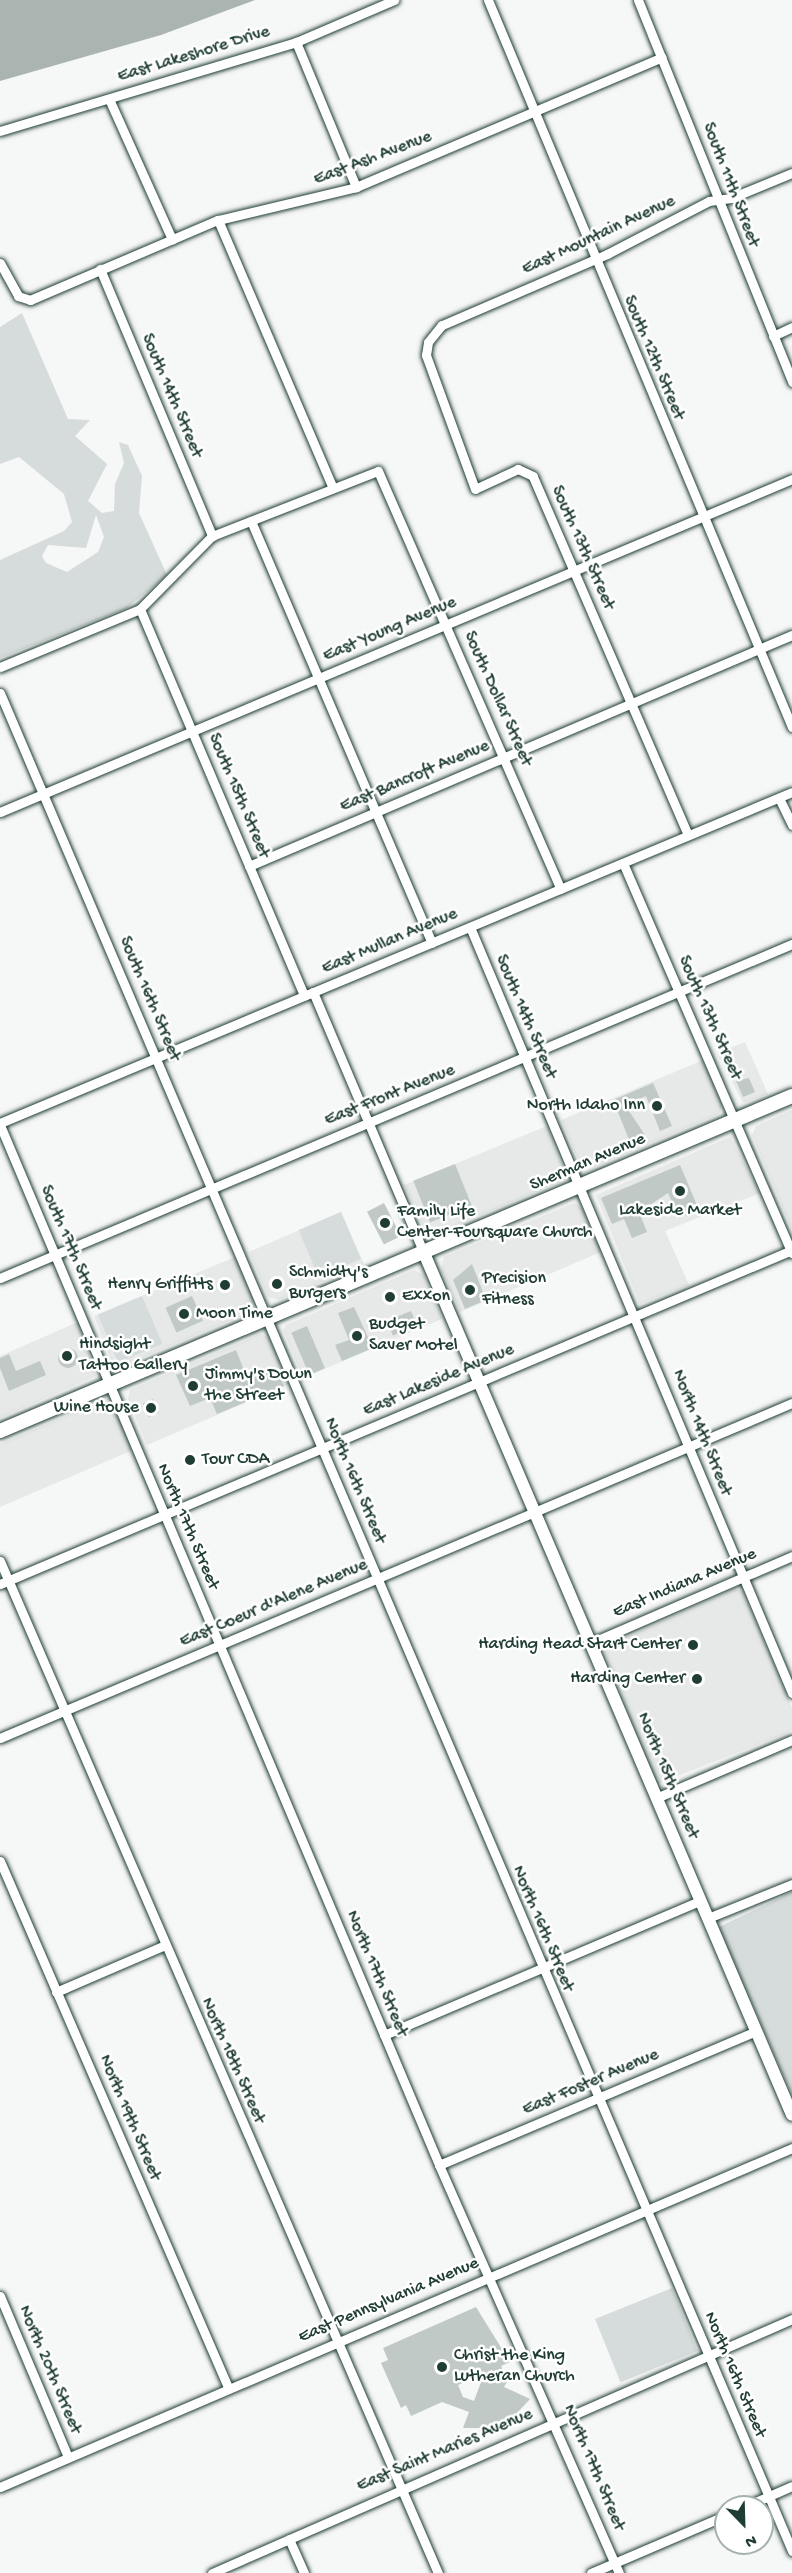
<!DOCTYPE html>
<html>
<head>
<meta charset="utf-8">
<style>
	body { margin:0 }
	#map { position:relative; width:792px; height:2573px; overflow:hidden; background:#f6f7f7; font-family:"Gochi Hand",sans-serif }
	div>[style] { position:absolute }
	.built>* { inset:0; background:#e6e9e8 }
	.green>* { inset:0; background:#d6dcdb; transform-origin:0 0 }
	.water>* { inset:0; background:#aab5b1 }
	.building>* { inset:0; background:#c0c9c6; transform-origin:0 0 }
	.round { border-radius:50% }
	.roads { filter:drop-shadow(0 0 2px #1f3d34) drop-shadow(0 0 2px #1f3d34) }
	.minor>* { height:9px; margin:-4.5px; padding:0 4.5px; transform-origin:4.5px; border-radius:4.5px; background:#fff }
	.secondary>* { height:12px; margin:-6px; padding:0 6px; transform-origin:6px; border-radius:6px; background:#fff }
	.primary>* { height:14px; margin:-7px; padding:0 7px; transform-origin:7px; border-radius:7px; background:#fff }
	.dots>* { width:16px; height:16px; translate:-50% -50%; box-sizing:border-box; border:3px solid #fff; border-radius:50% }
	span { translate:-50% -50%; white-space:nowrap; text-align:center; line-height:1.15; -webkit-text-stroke:5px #fff; paint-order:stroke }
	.street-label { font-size:18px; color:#1f3d34 }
	.poi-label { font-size:18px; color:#1f3d34 }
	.right { translate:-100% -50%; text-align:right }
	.left { translate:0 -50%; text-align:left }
	.north { position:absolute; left:714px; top:2495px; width:60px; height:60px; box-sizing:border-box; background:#fff; border:2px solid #a5b1ae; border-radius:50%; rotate:157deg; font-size:16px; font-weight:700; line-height:24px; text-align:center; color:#1f3d34 }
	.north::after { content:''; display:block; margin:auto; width:21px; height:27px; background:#1f3d34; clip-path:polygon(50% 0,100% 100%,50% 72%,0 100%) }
</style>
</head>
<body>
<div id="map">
	<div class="built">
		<i style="clip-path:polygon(745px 1042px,768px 1094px,743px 1103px,717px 1053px)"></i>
		<i style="clip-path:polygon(703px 1060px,722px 1105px,719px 1114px,594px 1167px,580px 1164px,561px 1120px)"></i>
		<i style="clip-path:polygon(792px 1110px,792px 1230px,752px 1135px,756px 1126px)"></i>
		<i style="clip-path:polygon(547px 1126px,567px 1179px,435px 1234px,426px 1232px,404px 1185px)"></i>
		<i style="clip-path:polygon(730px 1137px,760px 1193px,665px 1231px,689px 1285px,640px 1304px,596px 1195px)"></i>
		<i style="clip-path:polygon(574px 1203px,582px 1208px,601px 1252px,460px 1312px,441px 1269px,444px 1257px)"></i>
		<i style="clip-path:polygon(341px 1212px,364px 1264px,279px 1300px,268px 1297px,249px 1252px)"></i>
		<i style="clip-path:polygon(235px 1257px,254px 1301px,250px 1312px,122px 1366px,111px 1360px,94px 1316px)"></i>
		<i style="clip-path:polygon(414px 1270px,424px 1275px,442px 1319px,303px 1378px,283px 1330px,286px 1325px)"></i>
		<i style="clip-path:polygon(78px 1322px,96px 1376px,0 1418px,0 1356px)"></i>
		<i style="clip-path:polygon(260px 1334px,269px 1338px,289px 1384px,147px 1445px,128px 1399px,130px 1390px)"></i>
		<i style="clip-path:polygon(102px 1401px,114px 1404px,133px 1450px,0 1507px,0 1444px)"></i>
		<i style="clip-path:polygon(734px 1589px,743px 1591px,792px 1708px,792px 1731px,657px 1784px,603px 1648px)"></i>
	</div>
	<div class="green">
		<i style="clip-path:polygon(evenodd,22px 313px,68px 419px,90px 420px,75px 436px,107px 464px,88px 501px,102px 513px,114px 511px,115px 484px,124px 463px,119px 442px,128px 445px,142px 476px,139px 513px,167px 575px,127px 608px,0 658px,0 560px,64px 531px,72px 522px,64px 494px,19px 457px,0 464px,0 327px,22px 313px,96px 515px,104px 537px,98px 552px,67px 572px,46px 563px,42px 556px,48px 545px,86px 548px,96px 515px)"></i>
		<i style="left:341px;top:1212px;width:51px;height:46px;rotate:67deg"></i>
		<i style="left:142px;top:1296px;width:52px;height:48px;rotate:67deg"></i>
		<i style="clip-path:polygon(792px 1892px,792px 2095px,719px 1927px)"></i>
		<i style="left:672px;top:2288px;width:68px;height:83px;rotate:68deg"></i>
	</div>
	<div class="water">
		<i style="clip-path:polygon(0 0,255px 0,161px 35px,0 81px)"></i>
	</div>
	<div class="building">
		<i style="clip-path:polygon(749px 1078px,755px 1092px,743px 1097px,736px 1081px)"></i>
		<i style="clip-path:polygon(653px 1083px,672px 1126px,660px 1131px,646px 1096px,625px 1105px,645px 1135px,630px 1142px,613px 1100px)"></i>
		<i style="left:455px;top:1164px;width:45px;height:45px;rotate:68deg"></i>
		<i style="clip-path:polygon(680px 1165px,699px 1210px,679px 1218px,668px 1193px,639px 1212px,647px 1232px,632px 1238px,624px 1219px,612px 1224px,601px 1198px)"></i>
		<i style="left:384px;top:1203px;width:37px;height:19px;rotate:63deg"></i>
		<i style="clip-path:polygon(472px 1264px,486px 1300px,465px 1309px,453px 1280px)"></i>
		<i style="left:192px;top:1296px;width:27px;height:29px;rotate:66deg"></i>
		<i style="clip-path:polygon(354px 1307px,373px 1348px,342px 1361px,335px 1345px,349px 1340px,338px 1313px)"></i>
		<i style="left:411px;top:1311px;width:16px;height:26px;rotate:68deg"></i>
		<i style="left:307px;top:1326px;width:46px;height:17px;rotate:67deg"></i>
		<i class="round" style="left:58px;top:1348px;width:20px;height:20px"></i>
		<i style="clip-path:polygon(236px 1350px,248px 1380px,276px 1368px,284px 1386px,217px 1414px,210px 1398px,190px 1406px,176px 1375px)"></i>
		<i style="clip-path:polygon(9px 1354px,16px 1371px,40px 1361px,46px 1375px,9px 1391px,0 1368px,0 1358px)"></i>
		<i style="left:153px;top:1399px;width:15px;height:11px;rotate:67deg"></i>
		<i style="clip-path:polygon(evenodd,476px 2307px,510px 2362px,501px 2366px,508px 2380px,504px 2387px,530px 2399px,503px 2428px,463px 2428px,469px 2412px,442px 2402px,411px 2416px,406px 2405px,401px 2408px,381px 2363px,388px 2360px,383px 2348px,476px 2307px,484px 2374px,474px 2401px,463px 2397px,458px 2385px,484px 2374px)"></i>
	</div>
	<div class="roads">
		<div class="minor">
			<i style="left:488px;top:0;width:788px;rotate:67.31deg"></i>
			<i style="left:638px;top:0;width:412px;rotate:68deg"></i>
			<i style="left:296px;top:42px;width:157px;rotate:67.5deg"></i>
			<i style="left:109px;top:99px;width:154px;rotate:65.8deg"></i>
			<i style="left:0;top:131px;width:309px;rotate:-16.7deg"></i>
			<i style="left:296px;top:42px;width:107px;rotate:-23.2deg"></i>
			<i style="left:218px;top:220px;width:289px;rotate:66.8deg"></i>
			<i style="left:0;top:263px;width:38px;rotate:61deg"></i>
			<i style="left:18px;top:296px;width:13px;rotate:18deg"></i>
			<i style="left:30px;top:300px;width:204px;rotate:-23.1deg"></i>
			<i style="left:218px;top:220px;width:142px;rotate:-13.4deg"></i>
			<i style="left:356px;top:187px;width:332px;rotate:-23deg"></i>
			<i style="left:100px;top:269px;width:290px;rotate:67.2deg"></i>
			<i style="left:773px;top:336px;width:21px;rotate:-25deg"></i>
			<i style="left:251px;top:521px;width:459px;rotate:66.8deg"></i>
			<i style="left:140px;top:609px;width:420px;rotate:67deg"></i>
			<i style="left:0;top:667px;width:152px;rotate:-22.5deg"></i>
			<i style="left:140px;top:609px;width:103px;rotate:-45.4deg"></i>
			<i style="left:212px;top:536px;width:178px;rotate:-21.4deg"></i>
			<i style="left:378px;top:471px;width:456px;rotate:66.4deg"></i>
			<i style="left:0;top:693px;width:2020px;rotate:66.91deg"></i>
			<i style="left:779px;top:798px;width:30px;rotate:64deg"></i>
			<i style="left:0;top:812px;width:859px;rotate:-22.8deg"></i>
			<i style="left:688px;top:835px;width:391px;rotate:-113.4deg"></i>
			<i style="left:533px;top:476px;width:17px;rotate:-155deg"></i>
			<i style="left:518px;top:469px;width:47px;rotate:155.1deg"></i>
			<i style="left:475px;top:489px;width:143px;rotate:-110.1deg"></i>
			<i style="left:426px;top:355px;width:13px;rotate:-81deg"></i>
			<i style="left:428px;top:342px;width:22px;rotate:-51deg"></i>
			<i style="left:442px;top:325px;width:180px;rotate:-23.3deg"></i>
			<i style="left:607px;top:254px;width:115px;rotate:-27.5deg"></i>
			<i style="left:709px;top:201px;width:22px;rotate:-8deg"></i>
			<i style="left:731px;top:198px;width:66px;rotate:-22.3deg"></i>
			<i style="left:623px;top:863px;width:425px;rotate:66.6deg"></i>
			<i style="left:249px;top:866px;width:590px;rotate:-23.05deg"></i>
			<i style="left:470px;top:927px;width:831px;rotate:67.2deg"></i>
			<i style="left:313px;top:992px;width:284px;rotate:67deg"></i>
			<i style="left:0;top:1123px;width:858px;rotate:-22.68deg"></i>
			<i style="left:0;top:1125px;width:1129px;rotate:67.11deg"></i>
			<i style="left:439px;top:2165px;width:446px;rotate:66.2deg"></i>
			<i style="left:0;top:1278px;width:860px;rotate:-22.87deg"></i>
			<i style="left:0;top:1561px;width:1103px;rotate:66.6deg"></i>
			<i style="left:0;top:1584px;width:860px;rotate:-22.87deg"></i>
			<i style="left:591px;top:1643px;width:219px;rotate:-23.4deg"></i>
			<i style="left:0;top:1738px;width:860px;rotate:-22.93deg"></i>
			<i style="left:656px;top:1798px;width:148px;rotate:-23.1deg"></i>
			<i style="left:0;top:1861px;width:573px;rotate:66.57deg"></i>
			<i style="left:708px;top:1918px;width:91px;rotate:-22deg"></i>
			<i style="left:56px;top:1992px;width:116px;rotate:-23.3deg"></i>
			<i style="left:384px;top:2035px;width:343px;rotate:-23deg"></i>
			<i style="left:439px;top:2165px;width:344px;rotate:-22.9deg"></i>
			<i style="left:0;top:2296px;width:175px;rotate:67.1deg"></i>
			<i style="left:0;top:2487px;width:862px;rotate:-23.17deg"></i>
			<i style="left:744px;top:2507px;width:52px;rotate:-23.6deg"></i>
			<i style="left:289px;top:2539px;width:37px;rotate:66deg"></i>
			<i style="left:212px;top:2573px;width:633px;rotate:-23.65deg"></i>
			<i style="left:591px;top:2573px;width:147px;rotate:-23.2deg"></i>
		</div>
		<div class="secondary">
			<i style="left:424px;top:1253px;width:937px;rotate:66.88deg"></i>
		</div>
		<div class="primary">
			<i style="left:0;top:1431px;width:860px;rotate:-22.93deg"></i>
		</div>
	</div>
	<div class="dots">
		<i style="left:657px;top:1106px;background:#1f3d34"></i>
		<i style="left:680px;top:1191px;background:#1f3d34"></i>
		<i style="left:385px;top:1223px;background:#1f3d34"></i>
		<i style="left:277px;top:1284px;background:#1f3d34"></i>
		<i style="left:225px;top:1285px;background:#1f3d34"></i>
		<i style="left:470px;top:1290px;background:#1f3d34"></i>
		<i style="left:390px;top:1297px;background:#1f3d34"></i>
		<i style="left:184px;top:1314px;background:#1f3d34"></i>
		<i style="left:357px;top:1336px;background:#1f3d34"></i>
		<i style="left:67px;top:1356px;background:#1f3d34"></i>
		<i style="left:193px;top:1386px;background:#1f3d34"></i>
		<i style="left:151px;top:1408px;background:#1f3d34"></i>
		<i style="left:190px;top:1460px;background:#1f3d34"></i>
		<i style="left:693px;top:1645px;background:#1f3d34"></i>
		<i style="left:697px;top:1679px;background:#1f3d34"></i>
		<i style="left:442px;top:2367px;background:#1f3d34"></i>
	</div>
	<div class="street-label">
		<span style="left:194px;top:55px;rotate:-17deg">East Lakeshore Drive</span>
		<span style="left:373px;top:159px;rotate:-21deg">East Ash Avenue</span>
		<span style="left:730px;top:185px;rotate:69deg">South 11th Street</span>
		<span style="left:599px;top:236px;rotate:-25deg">East Mountain Avenue</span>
		<span style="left:653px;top:358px;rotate:67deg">South 12th Street</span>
		<span style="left:171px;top:396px;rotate:67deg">South 14th Street</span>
		<span style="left:582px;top:548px;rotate:66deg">South 13th Street</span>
		<span style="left:390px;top:630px;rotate:-23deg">East Young Avenue</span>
		<span style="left:497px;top:699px;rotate:66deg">South Dollar Street</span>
		<span style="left:415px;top:777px;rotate:-23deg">East Bancroft Avenue</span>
		<span style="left:238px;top:796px;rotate:67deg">South 15th Street</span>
		<span style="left:390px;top:942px;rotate:-23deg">East Mullan Avenue</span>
		<span style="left:149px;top:999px;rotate:67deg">South 16th Street</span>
		<span style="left:525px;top:1017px;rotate:67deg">South 14th Street</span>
		<span style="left:709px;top:1018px;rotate:66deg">South 13th Street</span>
		<span style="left:390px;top:1096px;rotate:-22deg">East Front Avenue</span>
		<span style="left:588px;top:1163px;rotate:-23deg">Sherman Avenue</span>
		<span style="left:70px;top:1248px;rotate:67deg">South 17th Street</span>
		<span style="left:439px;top:1381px;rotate:-23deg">East Lakeside Avenue</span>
		<span style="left:701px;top:1433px;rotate:68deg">North 14th Street</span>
		<span style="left:354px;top:1481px;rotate:67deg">North 16th Street</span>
		<span style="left:187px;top:1527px;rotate:67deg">North 17th Street</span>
		<span style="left:685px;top:1584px;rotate:-23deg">East Indiana Avenue</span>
		<span style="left:274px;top:1604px;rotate:-23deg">East Coeur d'Alene Avenue</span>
		<span style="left:667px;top:1776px;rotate:67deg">North 15th Street</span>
		<span style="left:542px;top:1929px;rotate:67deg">North 16th Street</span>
		<span style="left:376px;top:1974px;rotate:67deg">North 17th Street</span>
		<span style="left:232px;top:2061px;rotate:66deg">North 18th Street</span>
		<span style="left:591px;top:2083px;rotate:-23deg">East Foster Avenue</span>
		<span style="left:129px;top:2118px;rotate:67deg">North 19th Street</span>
		<span style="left:389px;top:2301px;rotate:-23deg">East Pennsylvania Avenue</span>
		<span style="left:49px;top:2370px;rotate:67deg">North 20th Street</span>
		<span style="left:734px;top:2375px;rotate:67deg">North 16th Street</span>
		<span style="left:445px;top:2451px;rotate:-23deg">East Saint Maries Avenue</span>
		<span style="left:593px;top:2468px;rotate:67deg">North 17th Street</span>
	</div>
	<div class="poi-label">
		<span class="right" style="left:645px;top:1106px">North Idaho Inn</span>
		<span style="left:680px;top:1211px">Lakeside Market</span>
		<span class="left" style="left:397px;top:1223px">Family Life<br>Center-Foursquare Church</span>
		<span class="left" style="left:289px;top:1284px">Schmidty's<br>Burgers</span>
		<span class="left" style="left:482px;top:1290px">Precision<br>Fitness</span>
		<span class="right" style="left:213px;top:1285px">Henry Griffitts</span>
		<span class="left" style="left:402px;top:1297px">Exxon</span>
		<span class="left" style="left:196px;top:1314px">Moon Time</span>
		<span class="left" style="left:369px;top:1336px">Budget<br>Saver Motel</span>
		<span class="left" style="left:79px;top:1356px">Hindsight<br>Tattoo Gallery</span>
		<span class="left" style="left:205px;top:1386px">Jimmy's Down<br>the Street</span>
		<span class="right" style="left:139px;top:1408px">Wine House</span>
		<span class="left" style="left:202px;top:1460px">Tour CDA</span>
		<span class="right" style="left:681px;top:1645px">Harding Head Start Center</span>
		<span class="right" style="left:685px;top:1679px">Harding Center</span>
		<span class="left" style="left:454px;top:2367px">Christ the King<br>Lutheran Church</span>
	</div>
	<div class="north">N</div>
</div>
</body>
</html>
